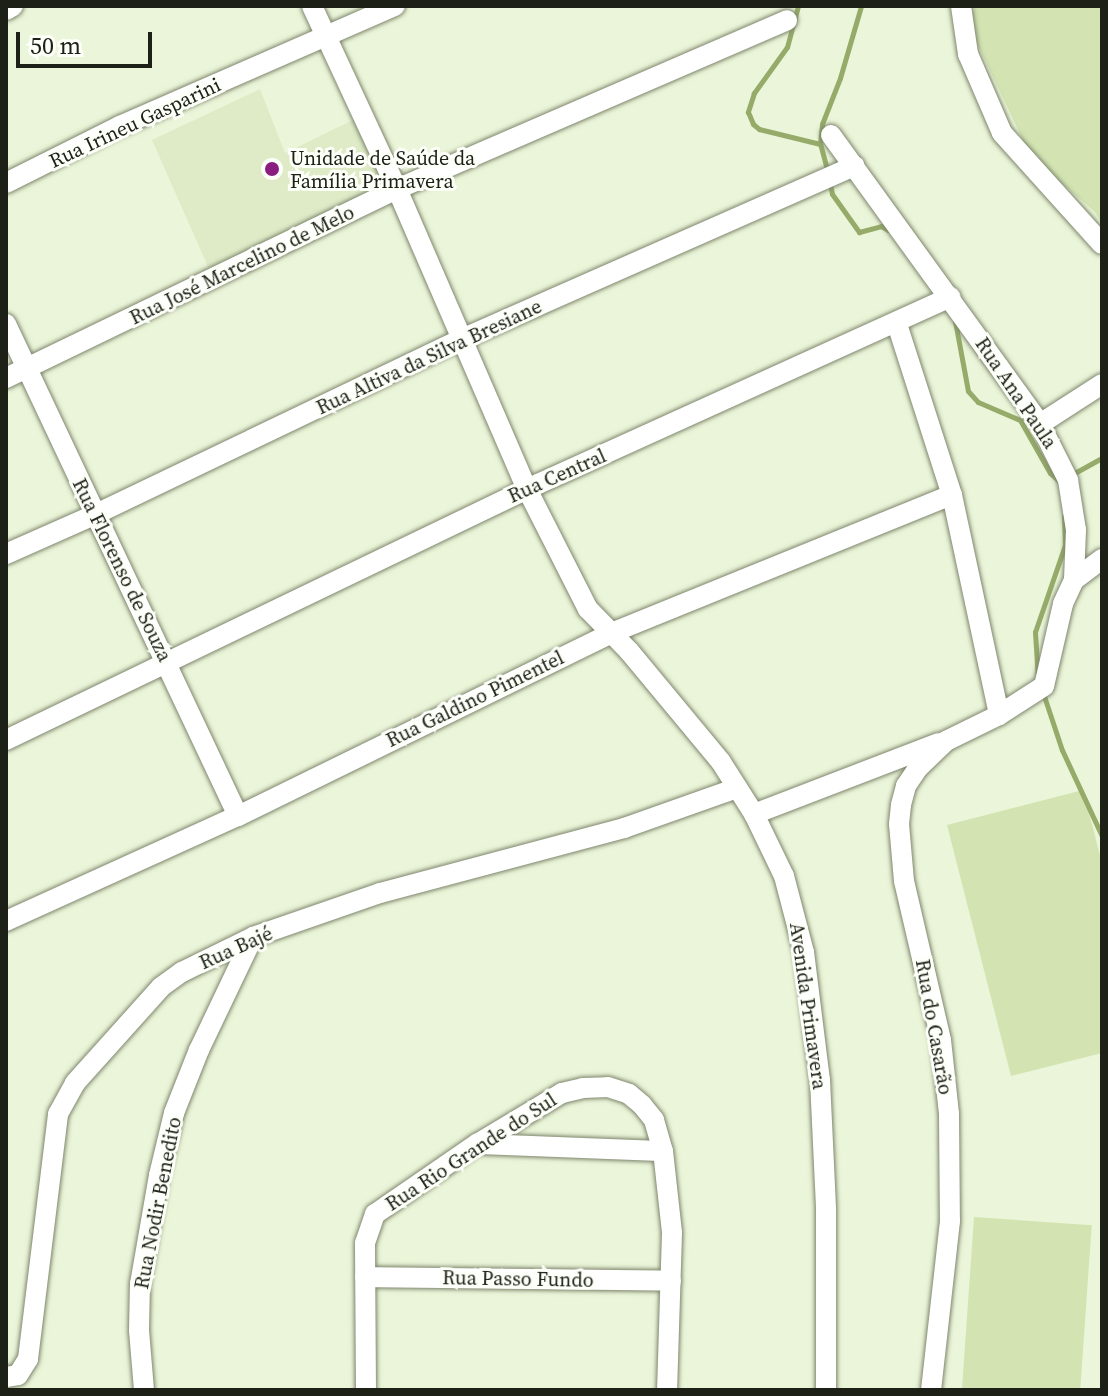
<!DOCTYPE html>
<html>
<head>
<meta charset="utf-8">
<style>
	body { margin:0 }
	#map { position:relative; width:1108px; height:1396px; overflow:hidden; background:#ebf5d9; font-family:"Source Serif 4",serif }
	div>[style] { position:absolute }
	.built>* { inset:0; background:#dfebc7 }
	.green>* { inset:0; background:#d3e4b2; transform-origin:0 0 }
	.stream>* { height:5px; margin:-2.5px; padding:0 2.5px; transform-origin:2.5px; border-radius:2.5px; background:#96ab69 }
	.roads { filter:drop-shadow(0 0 2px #7e866d) drop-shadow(0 0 2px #7e866d) }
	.minor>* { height:20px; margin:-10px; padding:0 10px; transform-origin:10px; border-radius:10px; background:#fff }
	.dots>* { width:22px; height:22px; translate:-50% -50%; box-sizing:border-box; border:4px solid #fdfff9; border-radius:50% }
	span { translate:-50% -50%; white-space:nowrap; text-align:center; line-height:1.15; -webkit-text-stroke:6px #fdfff9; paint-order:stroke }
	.street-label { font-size:20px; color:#1d2016 }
	.poi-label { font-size:20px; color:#1d2016 }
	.left { translate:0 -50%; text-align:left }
	.frame { position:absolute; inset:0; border:8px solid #1d2016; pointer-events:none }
	.scale { position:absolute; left:16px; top:32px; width:136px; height:36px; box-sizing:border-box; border:4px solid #1d2016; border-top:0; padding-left:10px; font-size:24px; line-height:28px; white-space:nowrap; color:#1d2016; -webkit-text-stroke:6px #fdfff9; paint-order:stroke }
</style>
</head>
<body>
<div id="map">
	<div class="built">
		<i style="clip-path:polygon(260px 89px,285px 153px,355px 119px,386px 184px,209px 269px,152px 140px)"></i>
	</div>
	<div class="green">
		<i style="clip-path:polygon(975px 6px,1102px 6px,1102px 223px,1094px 211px,1031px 157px,969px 26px)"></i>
		<i style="clip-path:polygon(1083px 790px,1102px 863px,1102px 1053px,1011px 1076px,947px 825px)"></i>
		<i style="left:974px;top:1217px;width:118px;height:173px;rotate:4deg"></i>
	</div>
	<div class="stream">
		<i style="left:798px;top:6px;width:42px;rotate:105deg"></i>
		<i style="left:787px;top:47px;width:57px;rotate:125.7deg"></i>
		<i style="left:754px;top:93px;width:20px;rotate:108deg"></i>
		<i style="left:748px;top:112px;width:13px;rotate:67deg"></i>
		<i style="left:753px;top:124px;width:8px;rotate:40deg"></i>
		<i style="left:759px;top:129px;width:63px;rotate:13.8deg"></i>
		<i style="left:828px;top:173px;width:30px;rotate:-105deg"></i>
		<i style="left:820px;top:144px;width:20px;rotate:-84deg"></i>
		<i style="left:822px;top:124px;width:49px;rotate:-68.6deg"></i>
		<i style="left:840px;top:78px;width:75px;rotate:-73.7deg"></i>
		<i style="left:830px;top:183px;width:11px;rotate:80deg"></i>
		<i style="left:832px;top:194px;width:47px;rotate:54.6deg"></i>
		<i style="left:859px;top:232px;width:23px;rotate:-15deg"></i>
		<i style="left:881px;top:226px;width:8px;rotate:30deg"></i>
		<i style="left:955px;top:321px;width:71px;rotate:79.5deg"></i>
		<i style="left:968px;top:391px;width:15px;rotate:48deg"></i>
		<i style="left:978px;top:402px;width:46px;rotate:23.2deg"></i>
		<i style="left:1020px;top:420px;width:61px;rotate:60.5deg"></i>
		<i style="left:1050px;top:473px;width:13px;rotate:42deg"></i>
		<i style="left:1071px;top:475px;width:35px;rotate:-29deg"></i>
		<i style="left:1038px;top:680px;width:48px;rotate:-93.6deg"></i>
		<i style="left:1035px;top:632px;width:92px;rotate:-71deg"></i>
		<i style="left:1065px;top:545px;width:29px;rotate:-92deg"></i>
		<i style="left:1043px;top:693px;width:60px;rotate:71.6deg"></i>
		<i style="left:1062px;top:750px;width:95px;rotate:65.1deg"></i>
	</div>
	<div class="roads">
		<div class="minor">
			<i style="left:312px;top:6px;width:202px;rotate:65.1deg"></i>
			<i style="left:397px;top:189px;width:327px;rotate:66.6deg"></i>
			<i style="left:527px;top:489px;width:135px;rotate:63.1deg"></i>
			<i style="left:588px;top:609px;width:59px;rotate:45.7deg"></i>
			<i style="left:629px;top:651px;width:144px;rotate:50.3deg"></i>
			<i style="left:721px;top:762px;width:62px;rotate:57.6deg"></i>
			<i style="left:754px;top:814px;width:69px;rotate:64.2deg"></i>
			<i style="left:784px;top:876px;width:79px;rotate:75.3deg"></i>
			<i style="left:804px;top:952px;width:129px;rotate:82.9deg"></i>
			<i style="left:820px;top:1080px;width:129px;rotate:87.3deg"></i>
			<i style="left:826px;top:1209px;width:181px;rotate:90deg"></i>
			<i style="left:961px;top:6px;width:49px;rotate:81.7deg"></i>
			<i style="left:968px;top:54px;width:86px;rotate:66.7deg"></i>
			<i style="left:1002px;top:133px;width:149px;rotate:48deg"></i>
			<i style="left:6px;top:10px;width:8px;rotate:-30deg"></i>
			<i style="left:831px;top:135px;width:357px;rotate:54.1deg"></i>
			<i style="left:1040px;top:424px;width:63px;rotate:63.4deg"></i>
			<i style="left:1068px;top:480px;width:51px;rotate:80.9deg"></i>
			<i style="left:1076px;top:530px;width:50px;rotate:92.3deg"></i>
			<i style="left:1074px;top:580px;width:26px;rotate:115deg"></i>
			<i style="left:1063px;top:604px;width:84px;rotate:103deg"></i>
			<i style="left:1044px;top:686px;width:54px;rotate:147.2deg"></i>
			<i style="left:999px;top:715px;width:59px;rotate:153.9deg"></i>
			<i style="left:946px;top:741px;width:39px;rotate:136deg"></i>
			<i style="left:918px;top:768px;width:22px;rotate:124deg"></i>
			<i style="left:906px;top:786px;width:20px;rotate:105deg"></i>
			<i style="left:901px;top:805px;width:19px;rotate:96deg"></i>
			<i style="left:899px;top:824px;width:57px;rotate:85deg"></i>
			<i style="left:904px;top:881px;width:163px;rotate:76.9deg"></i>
			<i style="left:941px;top:1040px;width:74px;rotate:83.8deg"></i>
			<i style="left:949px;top:1114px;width:107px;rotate:89.5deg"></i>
			<i style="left:950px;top:1221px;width:170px;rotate:96.4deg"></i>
			<i style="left:6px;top:183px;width:127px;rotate:-26.6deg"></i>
			<i style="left:120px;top:126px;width:300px;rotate:-23.6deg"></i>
			<i style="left:6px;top:324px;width:544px;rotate:64.75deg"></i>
			<i style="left:897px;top:324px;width:180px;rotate:72.2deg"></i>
			<i style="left:952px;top:495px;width:225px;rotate:77.9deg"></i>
			<i style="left:6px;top:378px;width:434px;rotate:-25.8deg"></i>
			<i style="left:397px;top:189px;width:425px;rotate:-23.4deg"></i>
			<i style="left:1040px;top:424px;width:74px;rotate:-32.8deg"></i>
			<i style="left:6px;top:554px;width:96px;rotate:-23.9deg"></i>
			<i style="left:94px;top:515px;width:408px;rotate:-25.6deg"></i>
			<i style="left:462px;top:339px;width:429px;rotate:-23.8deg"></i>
			<i style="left:1074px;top:580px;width:35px;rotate:-37deg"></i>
			<i style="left:6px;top:740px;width:578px;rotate:-25.72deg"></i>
			<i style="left:527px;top:489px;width:465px;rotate:-24.4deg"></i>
			<i style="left:754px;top:814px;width:198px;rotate:-21deg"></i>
			<i style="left:6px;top:921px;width:255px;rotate:-24.4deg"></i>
			<i style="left:238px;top:816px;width:413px;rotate:-26.1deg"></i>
			<i style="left:609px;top:634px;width:370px;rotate:-22.1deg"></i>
			<i style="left:477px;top:1144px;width:186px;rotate:2.2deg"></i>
			<i style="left:365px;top:1277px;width:306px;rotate:0.7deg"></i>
			<i style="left:6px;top:1377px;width:12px;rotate:-9deg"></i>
			<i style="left:18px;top:1375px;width:19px;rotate:-58deg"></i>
			<i style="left:28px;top:1359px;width:247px;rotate:-83deg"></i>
			<i style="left:58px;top:1114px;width:35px;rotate:-61deg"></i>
			<i style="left:75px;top:1083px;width:129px;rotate:-48.1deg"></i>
			<i style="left:161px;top:987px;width:26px;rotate:-36deg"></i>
			<i style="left:182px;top:972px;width:79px;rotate:-26.2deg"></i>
			<i style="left:253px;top:937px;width:134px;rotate:-19.1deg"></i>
			<i style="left:380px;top:893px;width:253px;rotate:-14.9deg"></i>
			<i style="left:624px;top:828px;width:120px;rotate:-19.5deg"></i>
			<i style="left:144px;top:1390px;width:60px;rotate:-94.8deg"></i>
			<i style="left:139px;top:1330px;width:46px;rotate:-88.8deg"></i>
			<i style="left:140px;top:1284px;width:111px;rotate:-80.1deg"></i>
			<i style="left:159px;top:1175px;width:64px;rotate:-76.4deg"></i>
			<i style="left:174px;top:1113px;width:68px;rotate:-68.4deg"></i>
			<i style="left:199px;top:1050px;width:125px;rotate:-64.5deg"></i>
			<i style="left:366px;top:1390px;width:147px;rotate:-90.4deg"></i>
			<i style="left:365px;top:1243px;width:31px;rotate:-71deg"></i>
			<i style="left:375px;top:1214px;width:124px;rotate:-34.5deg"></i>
			<i style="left:477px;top:1144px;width:99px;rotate:-31deg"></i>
			<i style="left:562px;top:1093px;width:22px;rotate:-13deg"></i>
			<i style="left:583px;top:1088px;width:25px;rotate:-2deg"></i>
			<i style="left:608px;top:1087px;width:22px;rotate:18deg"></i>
			<i style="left:629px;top:1094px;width:17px;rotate:40deg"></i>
			<i style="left:642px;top:1105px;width:19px;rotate:51deg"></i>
			<i style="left:654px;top:1120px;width:32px;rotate:74deg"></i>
			<i style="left:663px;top:1151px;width:82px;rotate:83.7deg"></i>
			<i style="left:672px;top:1233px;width:157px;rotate:91.8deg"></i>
		</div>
	</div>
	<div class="dots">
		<i style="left:272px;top:169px;background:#8c1d80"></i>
	</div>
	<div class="street-label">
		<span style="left:135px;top:123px;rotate:-25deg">Rua Irineu Gasparini</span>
		<span style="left:242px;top:265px;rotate:-26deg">Rua José Marcelino de Melo</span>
		<span style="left:429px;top:357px;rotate:-25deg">Rua Altiva da Silva Bresiane</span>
		<span style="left:1016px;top:393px;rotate:56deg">Rua Ana Paula</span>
		<span style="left:557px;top:476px;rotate:-24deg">Rua Central</span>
		<span style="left:122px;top:570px;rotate:64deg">Rua Florenso de Souza</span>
		<span style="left:475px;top:699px;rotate:-26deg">Rua Galdino Pimentel</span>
		<span style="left:236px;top:948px;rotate:-24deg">Rua Bajé</span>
		<span style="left:808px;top:1006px;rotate:82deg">Avenida Primavera</span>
		<span style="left:934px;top:1027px;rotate:80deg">Rua do Casarão</span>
		<span style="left:471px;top:1152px;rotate:-33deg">Rua Rio Grande do Sul</span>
		<span style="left:158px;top:1203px;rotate:-79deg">Rua Nodir Benedito</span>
		<span style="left:518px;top:1279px;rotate:1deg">Rua Passo Fundo</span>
	</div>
	<div class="poi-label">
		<span class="left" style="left:290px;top:170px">Unidade de Saúde da<br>Família Primavera</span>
	</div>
	<div class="frame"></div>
	<div class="scale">50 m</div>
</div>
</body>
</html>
